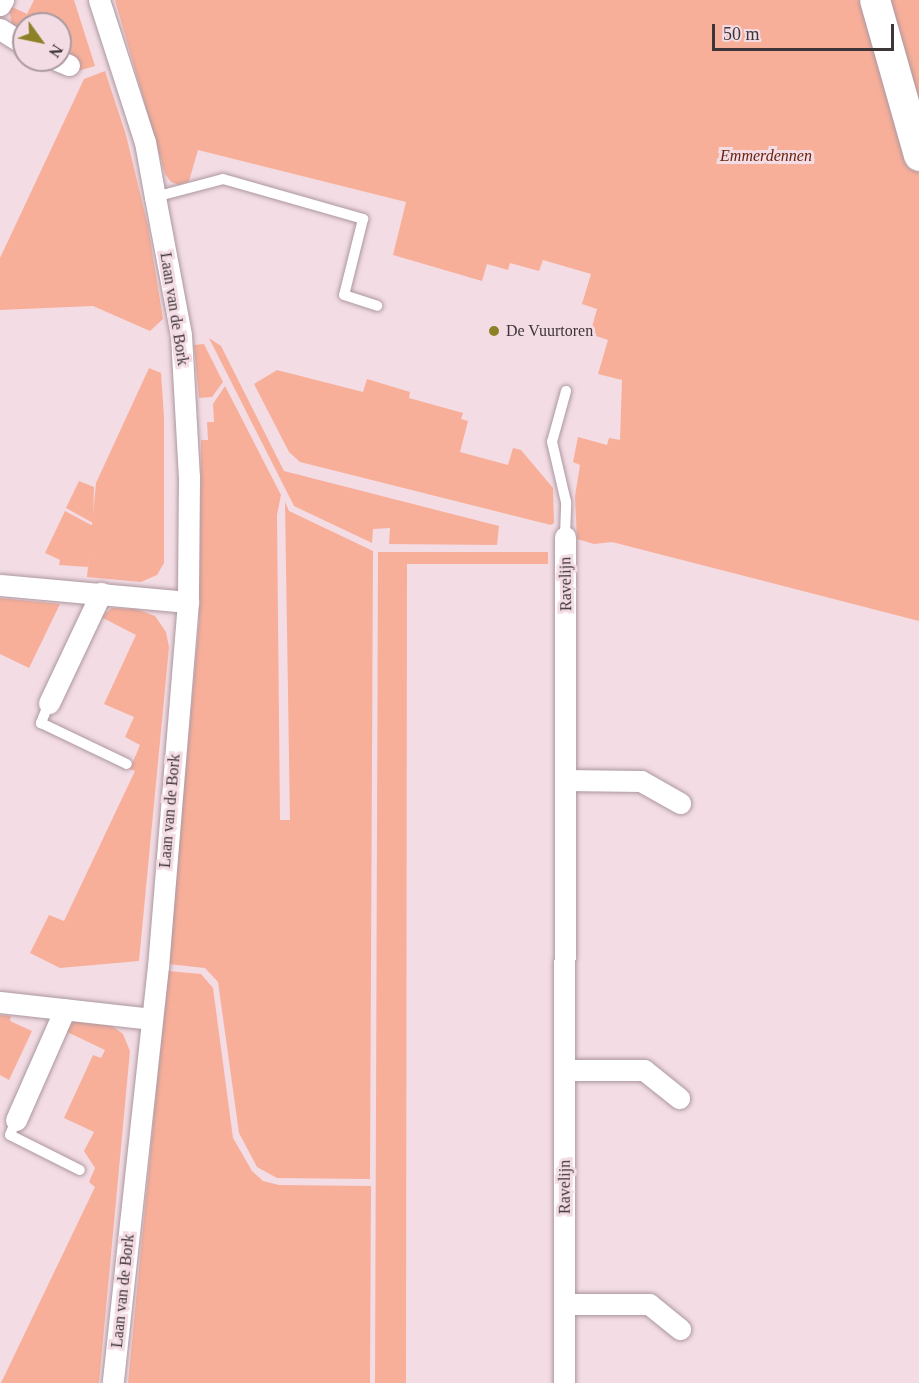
<!DOCTYPE html>
<html>
<head>
<meta charset="utf-8">
<style>
	body { margin:0 }
	#map { position:relative; width:919px; height:1383px; overflow:hidden; background:#f3dce4; font-family:"Times New Roman",serif }
	div>[style] { position:absolute }
	.green>* { inset:0; background:#f8af9a }
	.roads { filter:drop-shadow(0 0 2px #ac979f) drop-shadow(0 0 2px #ac979f) }
	.lane>* { height:10px; margin:-5px; padding:0 5px; transform-origin:5px; border-radius:5px; background:#fff }
	.street>* { height:21px; margin:-10.5px; padding:0 10.5px; transform-origin:10.5px; border-radius:10.5px; background:#fff }
	.secondary>* { height:30px; margin:-15px; padding:0 15px; transform-origin:15px; border-radius:15px; background:#fff }
	.dots>* { width:16px; height:16px; translate:-50% -50%; box-sizing:border-box; border:3px solid #f3dce4; border-radius:50% }
	span { translate:-50% -50%; white-space:nowrap; text-align:center; line-height:1.15; -webkit-text-stroke:6px #f3dce4; paint-order:stroke }
	.park-label { font-size:16px; color:#68210c; font-style:italic }
	.street-label { font-size:16px; color:#3e3539 }
	.poi-label { font-size:16px; color:#3e3539 }
	.left { translate:0 -50%; text-align:left }
	.north { position:absolute; left:12px; top:12px; width:60px; height:60px; box-sizing:border-box; background:#f3dce4; border:2px solid #ab99a0; border-radius:50%; rotate:123deg; font-size:16px; font-weight:700; line-height:24px; text-align:center; color:#3e3539 }
	.north::after { content:''; display:block; margin:auto; width:21px; height:27px; background:#8d8027; clip-path:polygon(50% 0,100% 100%,50% 72%,0 100%) }
	.scale { position:absolute; left:712px; top:24px; width:182px; height:27px; box-sizing:border-box; border:3px solid #3e3539; border-top:0; padding-left:8px; font-size:18px; line-height:21px; white-space:nowrap; color:#3e3539; -webkit-text-stroke:4px #f3dce4; paint-order:stroke }
</style>
</head>
<body>
<div id="map">
	<div class="green">
		<i style="clip-path:polygon(34px 0,74px 0,95px 66px,78px 71px,73px 57px,60px 50px,60px 24px,24px 24px,24px 32px,12px 25px,8px 5px,27px 14px)"></i>
		<i style="clip-path:polygon(115px 0,919px 0,919px 621px,612px 542px,594px 544px,577px 539px,575px 496px,580px 465px,573px 462px,578px 437px,607px 445px,609px 438px,620px 440px,622px 380px,598px 374px,608px 340px,590px 334px,597px 309px,582px 304px,591px 274px,543px 260px,539px 271px,510px 263px,508px 270px,487px 264px,482px 281px,400px 257px,393px 255px,406px 202px,198px 150px,189px 181px,179px 185px,171px 182px,165px 174px)"></i>
		<i style="clip-path:polygon(105px 71px,126px 135px,148px 226px,163px 319px,150px 331px,93px 306px,0 310px,0 258px,84px 79px)"></i>
		<i style="clip-path:polygon(209px 338px,221px 346px,284px 471px,499px 526px,497px 545px,389px 544px,390px 528px,373px 529px,372px 543px,294px 506px)"></i>
		<i style="clip-path:polygon(204px 344px,223px 382px,212px 397px,199px 398px,194px 345px)"></i>
		<i style="clip-path:polygon(149px 368px,161px 373px,164px 417px,164px 563px,157px 575px,141px 582px,87px 577px,96px 483px)"></i>
		<i style="clip-path:polygon(277px 370px,363px 392px,367px 379px,410px 392px,409px 398px,463px 413px,461px 419px,468px 421px,460px 452px,508px 465px,513px 448px,521px 450px,553px 488px,554px 523px,551px 525px,300px 462px,289px 452px,254px 384px)"></i>
		<i style="clip-path:polygon(225px 386px,281px 495px,277px 515px,280px 820px,290px 820px,285px 502px,289px 511px,373px 551px,370px 1179px,277px 1178px,257px 1167px,239px 1133px,218px 982px,205px 968px,168px 964px,199px 622px,201px 440px,208px 440px,207px 422px,214px 422px,213px 404px)"></i>
		<i style="clip-path:polygon(79px 481px,94px 487px,93px 523px,66px 508px)"></i>
		<i style="clip-path:polygon(65px 511px,93px 526px,88px 567px,59px 565px,60px 560px,45px 553px)"></i>
		<i style="clip-path:polygon(378px 552px,548px 552px,548px 564px,407px 564px,406px 1383px,375px 1383px)"></i>
		<i style="clip-path:polygon(0 598px,60px 604px,29px 668px,0 654px)"></i>
		<i style="clip-path:polygon(112px 608px,136px 609px,155px 616px,166px 632px,169px 647px,139px 961px,60px 968px,30px 953px,49px 915px,64px 921px,135px 771px,130px 769px,140px 745px,125px 737px,134px 717px,104px 704px,136px 635px,101px 617px)"></i>
		<i style="clip-path:polygon(168px 971px,201px 974px,213px 988px,233px 1138px,252px 1171px,263px 1181px,279px 1185px,371px 1186px,370px 1383px,128px 1383px)"></i>
		<i style="clip-path:polygon(0 1015px,11px 1016px,10px 1021px,32px 1031px,9px 1080px,0 1075px)"></i>
		<i style="clip-path:polygon(75px 1020px,112px 1026px,123px 1034px,130px 1051px,99px 1383px,1px 1383px,95px 1187px,89px 1182px,95px 1168px,84px 1151px,94px 1132px,64px 1118px,93px 1055px,101px 1058px,105px 1050px,63px 1030px)"></i>
	</div>
	<div class="roads">
		<div class="lane">
			<i style="left:155px;top:197px;width:70px;rotate:-14.8deg"></i>
			<i style="left:223px;top:179px;width:146px;rotate:15.9deg"></i>
			<i style="left:363px;top:219px;width:78px;rotate:104deg"></i>
			<i style="left:344px;top:295px;width:35px;rotate:18deg"></i>
			<i style="left:565px;top:537px;width:35px;rotate:-88deg"></i>
			<i style="left:566px;top:502px;width:62px;rotate:-103.1deg"></i>
			<i style="left:552px;top:442px;width:53px;rotate:-74.6deg"></i>
			<i style="left:49px;top:703px;width:22px;rotate:112deg"></i>
			<i style="left:41px;top:723px;width:95px;rotate:25.5deg"></i>
			<i style="left:16px;top:1120px;width:16px;rotate:112deg"></i>
			<i style="left:10px;top:1135px;width:78px;rotate:26.6deg"></i>
		</div>
		<div class="street">
			<i style="left:99px;top:0;width:149px;rotate:72.1deg"></i>
			<i style="left:145px;top:142px;width:56px;rotate:79.7deg"></i>
			<i style="left:155px;top:197px;width:140px;rotate:79.3deg"></i>
			<i style="left:181px;top:335px;width:142px;rotate:86.8deg"></i>
			<i style="left:189px;top:477px;width:125px;rotate:90.5deg"></i>
			<i style="left:188px;top:602px;width:365px;rotate:94.7deg"></i>
			<i style="left:158px;top:966px;width:419px;rotate:96.2deg"></i>
			<i style="left:0;top:5px;width:6px;rotate:-59deg"></i>
			<i style="left:0;top:29px;width:28px;rotate:32deg"></i>
			<i style="left:57px;top:60px;width:13px;rotate:23deg"></i>
			<i style="left:0;top:585px;width:189px;rotate:5.2deg"></i>
			<i style="left:49px;top:703px;width:122px;rotate:-64.7deg"></i>
			<i style="left:565px;top:780px;width:76px;rotate:0.8deg"></i>
			<i style="left:641px;top:781px;width:45px;rotate:29.4deg"></i>
			<i style="left:0;top:1002px;width:153px;rotate:6.4deg"></i>
			<i style="left:565px;top:1070px;width:79px"></i>
			<i style="left:644px;top:1070px;width:45px;rotate:38.7deg"></i>
			<i style="left:16px;top:1120px;width:121px;rotate:-66.2deg"></i>
			<i style="left:564px;top:1304px;width:85px"></i>
			<i style="left:649px;top:1304px;width:40px;rotate:39deg"></i>
			<i style="left:564px;top:1383px;width:846px;rotate:-89.93deg"></i>
		</div>
		<div class="secondary">
			<i style="left:875px;top:0;width:162px;rotate:74.2deg"></i>
		</div>
	</div>
	<div class="dots">
		<i style="left:494px;top:331px;background:#8d8027"></i>
	</div>
	<div class="park-label">
		<span style="left:766px;top:156px">Emmerdennen</span>
	</div>
	<div class="street-label">
		<span style="left:174px;top:309px;rotate:81deg">Laan van de Bork</span>
		<span style="left:566px;top:584px;rotate:-91deg">Ravelijn</span>
		<span style="left:170px;top:811px;rotate:-85deg">Laan van de Bork</span>
		<span style="left:565px;top:1187px;rotate:-90deg">Ravelijn</span>
		<span style="left:123px;top:1291px;rotate:-84deg">Laan van de Bork</span>
	</div>
	<div class="poi-label">
		<span class="left" style="left:506px;top:331px">De Vuurtoren</span>
	</div>
	<div class="north">N</div>
	<div class="scale">50 m</div>
</div>
</body>
</html>
